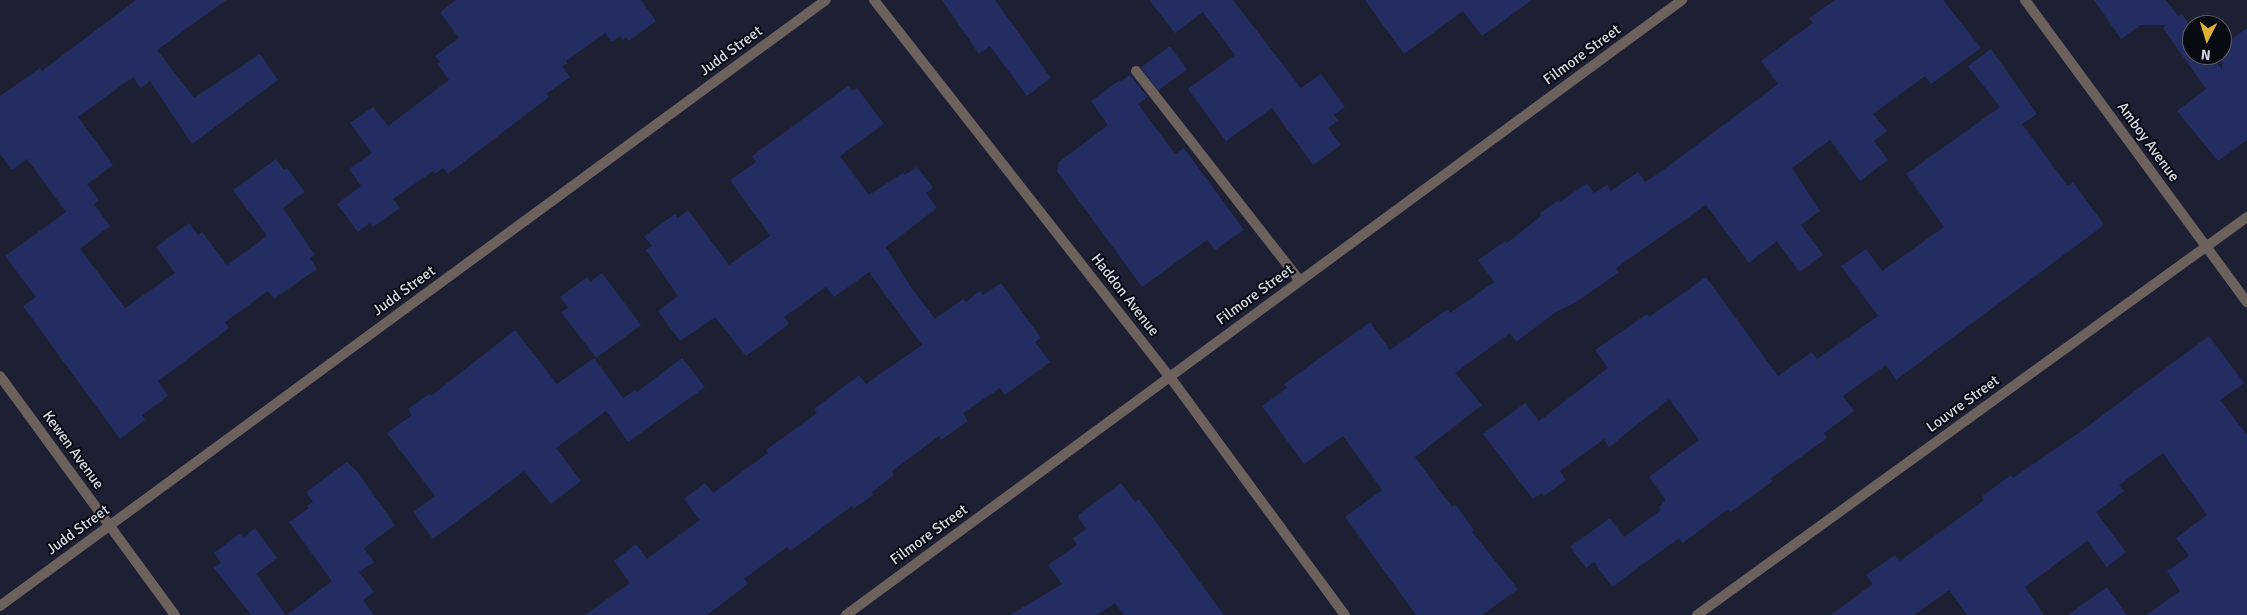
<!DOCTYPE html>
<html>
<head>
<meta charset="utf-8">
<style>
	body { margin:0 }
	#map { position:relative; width:2247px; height:615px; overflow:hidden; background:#1c2032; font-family:Signika,sans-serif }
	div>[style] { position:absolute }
	.building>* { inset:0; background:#242d61; transform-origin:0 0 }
	.service>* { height:10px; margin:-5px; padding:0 5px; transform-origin:5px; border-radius:5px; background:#6c615c }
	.minor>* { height:10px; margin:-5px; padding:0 5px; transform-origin:5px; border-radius:5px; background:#6c615c }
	span { translate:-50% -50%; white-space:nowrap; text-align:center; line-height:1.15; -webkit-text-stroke:4px #090b13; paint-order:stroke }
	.street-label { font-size:15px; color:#d4d8e4 }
	.north { position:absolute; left:2182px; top:15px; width:50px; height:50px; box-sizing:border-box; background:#090b13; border:1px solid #5a5d67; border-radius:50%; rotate:185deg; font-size:14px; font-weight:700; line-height:20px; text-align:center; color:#d4d8e4 }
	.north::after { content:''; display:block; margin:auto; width:18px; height:22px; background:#dfb034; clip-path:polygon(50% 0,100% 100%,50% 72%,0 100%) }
</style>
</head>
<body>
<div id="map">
	<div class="building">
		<i style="clip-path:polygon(136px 0,226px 0,157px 50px,194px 98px,260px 54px,278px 80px,192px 144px,150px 81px,141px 88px,133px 77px,78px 117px,113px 165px,87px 184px,99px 200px,94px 204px,110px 226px,80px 249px,125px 308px,175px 273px,156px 247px,189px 223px,198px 235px,202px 232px,227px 265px,267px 236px,233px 190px,276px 159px,284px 170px,287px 168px,305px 192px,283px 208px,315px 255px,310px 258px,317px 269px,274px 299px,268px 291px,225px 322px,229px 328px,158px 381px,168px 396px,142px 415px,145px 420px,120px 439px,23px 306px,36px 297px,5px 256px,66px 212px,27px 159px,12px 170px,0 154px,0 96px,40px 68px,42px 71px)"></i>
		<i style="clip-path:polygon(456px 0,641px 0,656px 21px,629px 41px,626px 37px,623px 40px,620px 36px,612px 42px,605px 33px,566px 61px,568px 63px,562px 67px,570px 77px,546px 94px,549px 97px,448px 174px,443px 168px,435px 174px,433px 171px,393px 199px,400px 208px,396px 211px,373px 227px,370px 223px,358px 232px,337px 204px,361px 186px,349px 169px,372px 153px,350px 123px,373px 107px,388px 126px,449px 80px,437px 63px,440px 62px,435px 56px,459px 38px,440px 12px)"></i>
		<i style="clip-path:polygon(942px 0,995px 0,1051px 78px,1027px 96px,990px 46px,979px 54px)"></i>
		<i style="clip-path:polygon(1149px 0,1233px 0,1301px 88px,1321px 74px,1345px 107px,1334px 115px,1338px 120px,1328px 128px,1341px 145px,1313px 165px,1272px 108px,1226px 141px,1188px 89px,1235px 55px,1203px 12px,1175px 33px)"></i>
		<i style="clip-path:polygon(1365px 0,1532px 0,1482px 36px,1463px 11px,1404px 54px)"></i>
		<i style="clip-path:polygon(1835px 0,1943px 0,1981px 48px,1931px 84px,1925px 76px,1873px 114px,1887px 131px,1874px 141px,1888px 160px,1860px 181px,1830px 140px,1792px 168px,1820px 211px,1801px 225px,1823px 255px,1799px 272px,1777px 241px,1749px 263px,1706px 205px,1616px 268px,1619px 272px,1578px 301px,1556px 312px,1516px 342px,1510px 333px,1455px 373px,1482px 405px,1415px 457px,1452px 507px,1455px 504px,1474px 530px,1472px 532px,1518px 589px,1482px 615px,1416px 615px,1345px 517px,1382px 490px,1343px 436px,1304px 464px,1262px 406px,1287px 388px,1284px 384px,1370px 322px,1390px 350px,1448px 309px,1450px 313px,1494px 282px,1478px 260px,1505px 241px,1507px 243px,1541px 216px,1540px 213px,1559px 200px,1560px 202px,1587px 183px,1594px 193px,1607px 185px,1611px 191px,1638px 172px,1645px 182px,1659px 173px,1778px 84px,1761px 61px,1813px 23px,1809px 18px)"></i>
		<i style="clip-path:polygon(2094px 0,2166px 0,2178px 16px,2182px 14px,2192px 29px,2192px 55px,2211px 55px,2222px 70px,2222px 46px,2247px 28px,2247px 140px,2218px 161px,2177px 111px,2206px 89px,2163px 28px,2166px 25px,2141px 25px,2121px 39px)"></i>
		<i style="left:1170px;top:46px;width:29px;height:36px;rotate:54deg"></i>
		<i style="clip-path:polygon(1991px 49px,2037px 114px,2022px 124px,2068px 186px,2073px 182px,2104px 225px,1896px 380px,1886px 365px,1843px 396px,1854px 411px,1824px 433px,1827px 438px,1770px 479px,1773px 481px,1731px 512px,1728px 509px,1683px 543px,1679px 538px,1612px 587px,1594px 562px,1586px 568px,1570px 547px,1610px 518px,1624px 537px,1661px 510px,1659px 507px,1666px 500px,1649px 477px,1699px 440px,1669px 399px,1609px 447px,1604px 439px,1560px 471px,1566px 480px,1544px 496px,1542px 493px,1533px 499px,1483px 434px,1525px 403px,1539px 421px,1608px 368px,1595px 350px,1647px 314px,1649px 317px,1706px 277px,1778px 376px,1812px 352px,1817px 359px,1878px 316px,1841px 266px,1866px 249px,1882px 271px,1944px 227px,1906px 174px,2000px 107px,1968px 66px)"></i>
		<i style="clip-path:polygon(1130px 75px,1148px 97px,1138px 104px,1175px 154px,1184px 148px,1244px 230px,1215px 250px,1207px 240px,1142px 287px,1057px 171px,1059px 162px,1108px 125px,1091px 101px,1120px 80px,1121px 81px)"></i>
		<i style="clip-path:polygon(848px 86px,852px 91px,857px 88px,884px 124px,840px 156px,869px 195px,903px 173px,905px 175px,917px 167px,933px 188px,926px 193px,937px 208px,886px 247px,910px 286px,935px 319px,963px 299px,966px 302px,980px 291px,983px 295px,1001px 283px,1041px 338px,1035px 342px,1050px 362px,1005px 395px,1000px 388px,963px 413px,968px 421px,941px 440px,939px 436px,892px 471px,894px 475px,872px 492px,873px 495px,853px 509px,852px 506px,790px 551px,787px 547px,744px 579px,748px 584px,707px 615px,585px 615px,630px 583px,614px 561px,636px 544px,647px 559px,700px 520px,684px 499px,705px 483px,713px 493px,768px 453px,766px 450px,817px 413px,814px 409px,859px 375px,866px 384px,922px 345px,869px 272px,834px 297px,826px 287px,784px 317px,789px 324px,746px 356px,715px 317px,680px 341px,658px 311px,678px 296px,646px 250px,652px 246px,644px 236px,675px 214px,678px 218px,688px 210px,729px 265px,770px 236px,730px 180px,756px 162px,752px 156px)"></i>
		<i style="clip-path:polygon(602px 273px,641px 325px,596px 358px,561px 312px,568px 308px,560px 297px,587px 277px,590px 282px)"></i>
		<i style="clip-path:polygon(515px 330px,557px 384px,594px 358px,623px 398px,635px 390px,637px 392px,682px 358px,705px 387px,628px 442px,606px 411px,556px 448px,581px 481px,551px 504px,524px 471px,433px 539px,413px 512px,435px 496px,387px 433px,412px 415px,408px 409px,429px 394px,431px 396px)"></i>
		<i style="clip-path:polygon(2209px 336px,2244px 383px,2220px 400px,2247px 435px,2247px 615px,2146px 615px,2180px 591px,2167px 571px,2189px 556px,2176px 538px,2207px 515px,2163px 453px,2119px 485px,2124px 491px,2096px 512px,2126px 552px,2107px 567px,2087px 541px,2025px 587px,2044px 615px,1967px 615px,1949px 590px,1914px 615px,1831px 615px,1873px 584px,1866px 575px,1895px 555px,1900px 561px,1984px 500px,1981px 497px,2011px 475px,2013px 478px,2080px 432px)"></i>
		<i style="clip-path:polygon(347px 462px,357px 471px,395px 525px,364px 548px,374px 562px,359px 572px,374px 592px,363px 600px,374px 615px,287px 615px,332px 581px,289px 522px,309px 508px,307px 506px,313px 502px,306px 492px)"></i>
		<i style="clip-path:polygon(1121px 483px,1135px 502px,1139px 499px,1224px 615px,1124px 615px,1115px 603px,1097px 615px,1010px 615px,1062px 584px,1048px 565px,1077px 545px,1073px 538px,1086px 529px,1078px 517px,1079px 514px)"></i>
		<i style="clip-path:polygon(255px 528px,277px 558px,256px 574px,286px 615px,251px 615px,214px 568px,221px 563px,214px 553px,240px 533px,244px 537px)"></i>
		<i style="clip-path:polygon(2107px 587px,2127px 615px,2068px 615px)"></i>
	</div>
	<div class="service">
		<i style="left:1136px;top:71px;width:266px;rotate:52deg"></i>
	</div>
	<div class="minor">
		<i style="left:874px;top:0;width:479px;rotate:51.9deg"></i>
		<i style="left:1170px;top:377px;width:295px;rotate:53.7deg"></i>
		<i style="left:2025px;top:0;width:375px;rotate:53.7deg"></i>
		<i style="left:0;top:376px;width:296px;rotate:53.8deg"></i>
		<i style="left:0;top:606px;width:1024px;rotate:-36.27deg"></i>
		<i style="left:846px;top:615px;width:1038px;rotate:-36.34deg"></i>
		<i style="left:1697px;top:615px;width:679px;rotate:-35.89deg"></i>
	</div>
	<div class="street-label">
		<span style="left:731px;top:51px;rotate:-36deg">Judd Street</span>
		<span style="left:1582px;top:55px;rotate:-36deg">Filmore Street</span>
		<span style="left:2148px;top:142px;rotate:54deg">Amboy Avenue</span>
		<span style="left:404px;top:291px;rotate:-36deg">Judd Street</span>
		<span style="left:1125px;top:295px;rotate:52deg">Haddon Avenue</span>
		<span style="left:1255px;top:295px;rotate:-36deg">Filmore Street</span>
		<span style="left:1963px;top:404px;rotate:-36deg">Louvre Street</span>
		<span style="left:73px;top:450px;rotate:54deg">Kewen Avenue</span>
		<span style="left:78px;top:530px;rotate:-36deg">Judd Street</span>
		<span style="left:929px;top:535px;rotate:-36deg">Filmore Street</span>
	</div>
	<div class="north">N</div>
</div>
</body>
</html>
